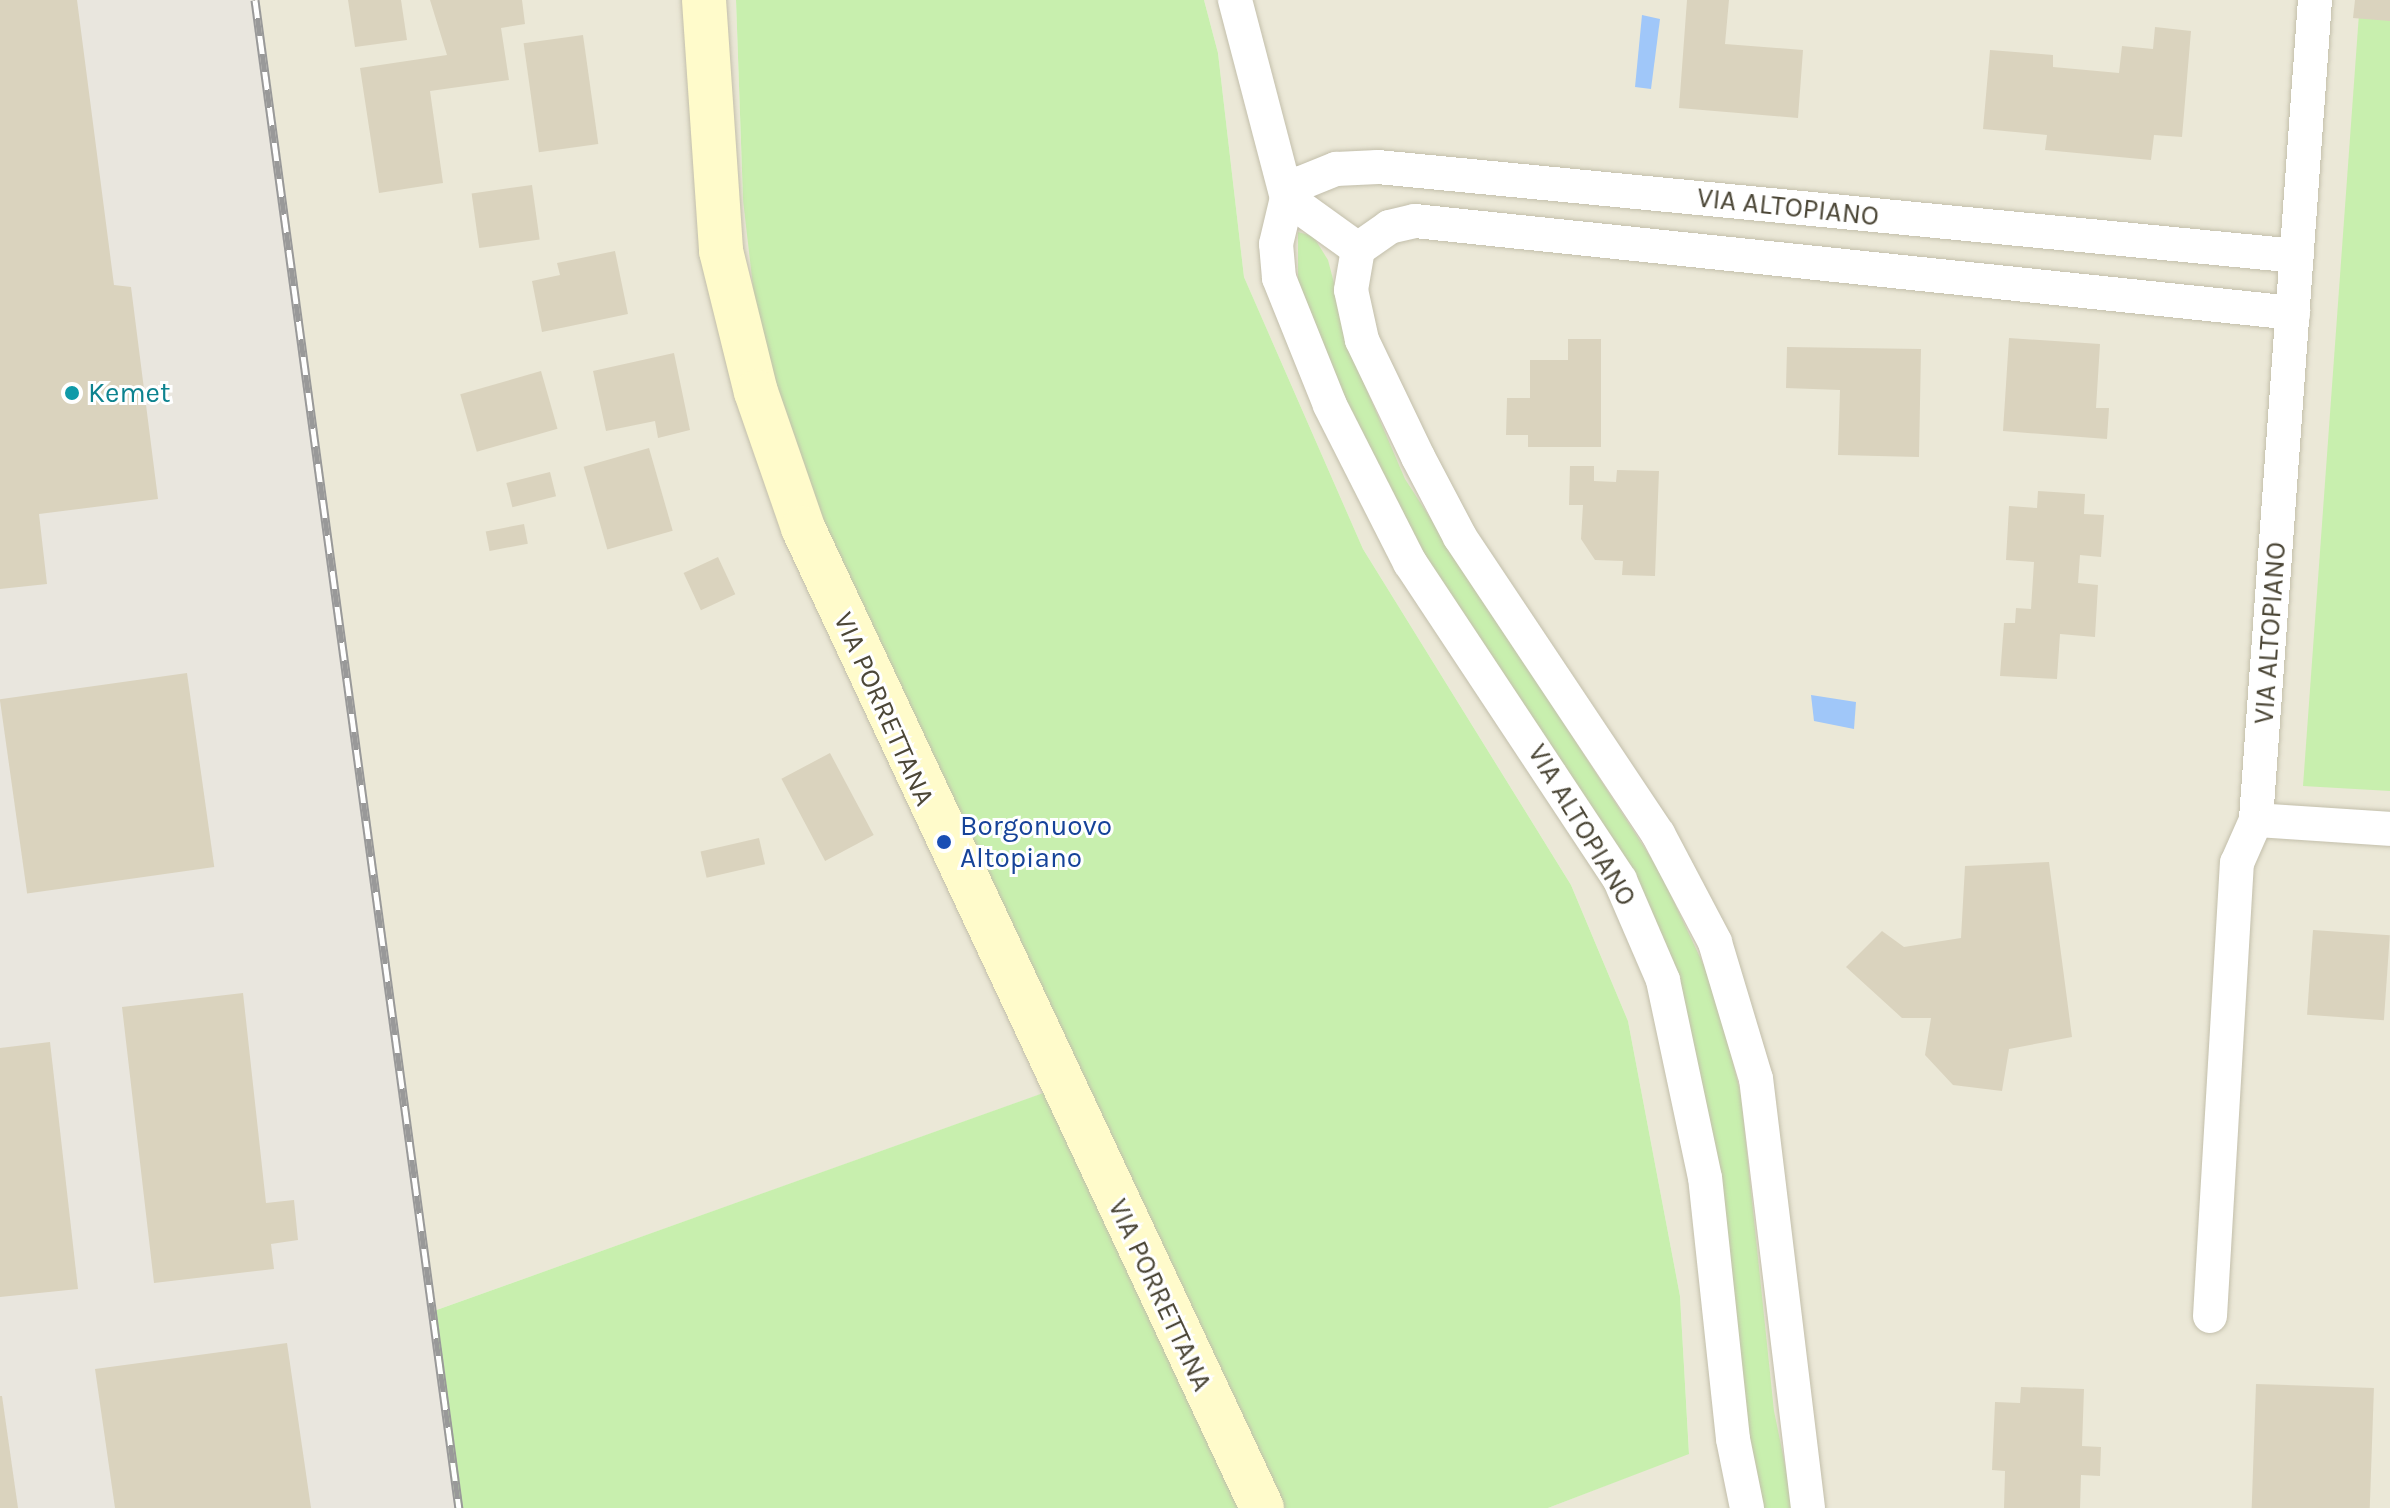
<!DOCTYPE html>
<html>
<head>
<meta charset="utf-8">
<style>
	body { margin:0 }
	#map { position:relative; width:2390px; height:1508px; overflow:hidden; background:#f6f5ea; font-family:Karla,sans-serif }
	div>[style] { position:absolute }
	.residential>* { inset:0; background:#ebe8d7 }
	.industrial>* { inset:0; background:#e9e6de }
	.green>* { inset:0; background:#c8efae }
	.water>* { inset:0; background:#a0c7f9 }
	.building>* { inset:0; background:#dad3be; transform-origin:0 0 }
	.roads { filter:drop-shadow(0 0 2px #c3bfab) drop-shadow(0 0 2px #c3bfab) }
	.minor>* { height:34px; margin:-17px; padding:0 17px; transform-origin:17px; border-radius:17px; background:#fff }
	.secondary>* { height:44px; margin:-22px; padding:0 22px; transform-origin:22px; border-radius:22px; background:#fffbcb }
	.rail>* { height:9px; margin-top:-4.5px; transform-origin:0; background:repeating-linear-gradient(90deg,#fff 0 18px,#999 0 36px); box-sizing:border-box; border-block:2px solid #999 }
	.dots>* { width:22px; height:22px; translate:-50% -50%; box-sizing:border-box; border:4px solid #fff; border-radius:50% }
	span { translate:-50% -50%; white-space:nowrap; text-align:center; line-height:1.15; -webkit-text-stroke:6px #fff; paint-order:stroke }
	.street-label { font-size:28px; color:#4c4737 }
	.culture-label { font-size:28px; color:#0d838f }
	.left { translate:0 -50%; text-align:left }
	.transit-label { font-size:28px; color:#164399 }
</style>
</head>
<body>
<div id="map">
	<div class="residential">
		<i style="clip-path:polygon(258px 0,736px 0,743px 200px,1058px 1088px,431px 1312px)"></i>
		<i style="clip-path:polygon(1204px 0,2390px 0,2390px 1508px,1548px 1508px,1689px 1453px,1680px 1296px,1628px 1021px,1571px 885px,1363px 549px,1244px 277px,1218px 53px)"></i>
	</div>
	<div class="industrial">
		<i style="clip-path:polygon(0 0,258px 0,456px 1508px,0 1508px)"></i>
	</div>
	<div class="green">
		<i style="clip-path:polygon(736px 0,1204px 0,1218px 53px,1244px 277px,1363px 549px,1571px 885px,1628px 1021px,1680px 1296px,1689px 1454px,1548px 1508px,456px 1508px,431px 1312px,1057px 1088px,774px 469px,743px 200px)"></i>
		<i style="clip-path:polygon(2360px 0,2390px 0,2390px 791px,2303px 786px)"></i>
		<i style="clip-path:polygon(1298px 232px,1313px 236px,1328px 260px,1354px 360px,1405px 479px,1659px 870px,1714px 987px,1741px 1095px,1774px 1411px,1794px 1508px,1763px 1508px,1753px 1468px,1693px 1043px,1343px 415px,1298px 280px)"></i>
	</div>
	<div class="water">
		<i style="clip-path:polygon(1642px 15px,1660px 19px,1651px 89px,1635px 87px)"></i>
		<i style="clip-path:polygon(1811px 695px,1856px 702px,1854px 729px,1814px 721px)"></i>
	</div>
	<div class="building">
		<i style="clip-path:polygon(0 0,77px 0,114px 285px,131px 287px,158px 499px,39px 514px,47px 584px,0 589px)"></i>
		<i style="clip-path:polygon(348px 0,401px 0,407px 40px,355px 47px)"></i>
		<i style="clip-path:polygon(430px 0,522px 0,525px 24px,501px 28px,509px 80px,430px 91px,443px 183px,379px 193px,360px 68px,447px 55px)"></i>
		<i style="clip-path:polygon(1687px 0,1729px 0,1725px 44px,1803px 50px,1798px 118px,1679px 108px)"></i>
		<i style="clip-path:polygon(2355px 0,2390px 0,2390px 21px,2353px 18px)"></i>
		<i style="clip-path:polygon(2155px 27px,2191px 31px,2182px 137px,2154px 135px,2151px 160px,2045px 150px,2047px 135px,1983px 129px,1990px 50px,2053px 55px,2053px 67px,2119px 73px,2122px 46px,2153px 49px)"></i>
		<i style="left:583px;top:35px;width:110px;height:60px;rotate:82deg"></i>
		<i style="left:532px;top:185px;width:55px;height:61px;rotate:82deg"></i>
		<i style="clip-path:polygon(615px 251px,628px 314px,542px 332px,532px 281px,560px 275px,557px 263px)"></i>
		<i style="clip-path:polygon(2009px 338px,2100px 344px,2096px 408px,2109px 408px,2107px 439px,2003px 431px)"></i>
		<i style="clip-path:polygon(1568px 339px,1601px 339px,1601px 447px,1528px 447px,1528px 435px,1506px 435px,1507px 398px,1530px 398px,1530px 360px,1568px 360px)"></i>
		<i style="clip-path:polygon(1787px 347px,1921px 349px,1919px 457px,1838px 455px,1840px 390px,1786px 388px)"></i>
		<i style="clip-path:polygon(674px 353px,690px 430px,658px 438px,655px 421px,606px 431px,593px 371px)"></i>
		<i style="left:541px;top:371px;width:60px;height:84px;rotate:74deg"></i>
		<i style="left:649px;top:448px;width:86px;height:68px;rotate:74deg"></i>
		<i style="clip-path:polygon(1570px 466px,1594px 466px,1594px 481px,1616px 482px,1617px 470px,1659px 471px,1655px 576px,1622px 575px,1623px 561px,1595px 560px,1581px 539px,1583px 505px,1569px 505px)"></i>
		<i style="left:550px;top:472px;width:25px;height:45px;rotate:76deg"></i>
		<i style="clip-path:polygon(2038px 491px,2085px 494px,2084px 514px,2104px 515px,2101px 557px,2080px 555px,2078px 583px,2098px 585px,2095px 637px,2060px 634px,2057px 679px,2000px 676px,2004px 623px,2015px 623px,2016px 608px,2031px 609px,2034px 562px,2006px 560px,2009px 506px,2037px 508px)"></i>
		<i style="left:524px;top:524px;width:20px;height:39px;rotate:79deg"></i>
		<i style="left:718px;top:557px;width:41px;height:38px;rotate:65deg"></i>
		<i style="left:187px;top:673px;width:196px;height:189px;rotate:82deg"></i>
		<i style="left:830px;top:753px;width:93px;height:55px;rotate:62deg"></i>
		<i style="left:759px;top:838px;width:27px;height:60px;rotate:77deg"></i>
		<i style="clip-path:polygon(2049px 862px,2072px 1037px,2009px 1049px,2002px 1091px,1953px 1085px,1925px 1055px,1931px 1018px,1902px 1018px,1846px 967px,1882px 931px,1904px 947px,1961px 938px,1965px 866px)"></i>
		<i style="left:2313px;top:930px;width:77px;height:85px;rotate:4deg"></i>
		<i style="clip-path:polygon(243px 993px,266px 1203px,294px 1200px,298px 1240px,271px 1244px,274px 1269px,154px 1283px,122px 1007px)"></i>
		<i style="clip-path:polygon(50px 1042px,78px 1289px,0 1297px,0 1048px)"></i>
		<i style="clip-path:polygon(287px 1343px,311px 1508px,115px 1508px,95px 1369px)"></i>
		<i style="left:2256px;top:1384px;width:118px;height:124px;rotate:2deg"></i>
		<i style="clip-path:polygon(2021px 1387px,2084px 1389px,2082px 1446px,2101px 1447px,2100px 1476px,2081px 1475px,2080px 1508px,2004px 1508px,2005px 1471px,1992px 1470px,1995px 1402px,2020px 1403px)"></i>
		<i style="clip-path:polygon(0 1396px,2px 1396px,18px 1508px,0 1508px)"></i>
	</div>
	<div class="roads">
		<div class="minor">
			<i style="left:1235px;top:0;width:205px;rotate:75.3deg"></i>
			<i style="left:1287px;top:198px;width:87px;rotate:35.7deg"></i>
			<i style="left:2315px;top:0;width:822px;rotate:94.12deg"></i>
			<i style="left:2256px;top:820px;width:134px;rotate:3.8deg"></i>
			<i style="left:2210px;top:1316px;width:454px;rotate:-86.6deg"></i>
			<i style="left:2237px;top:863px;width:47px;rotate:-66.2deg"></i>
			<i style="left:1747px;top:1508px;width:70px;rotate:-101.5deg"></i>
			<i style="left:1733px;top:1439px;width:262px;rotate:-96.1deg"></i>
			<i style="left:1705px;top:1178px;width:202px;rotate:-102deg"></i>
			<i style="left:1663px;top:980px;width:109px;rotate:-113.3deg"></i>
			<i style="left:1620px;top:880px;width:380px;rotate:-123.5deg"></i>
			<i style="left:1410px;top:563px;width:177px;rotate:-116.9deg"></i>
			<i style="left:1330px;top:405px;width:137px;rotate:-111.9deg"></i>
			<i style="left:1279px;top:278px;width:34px;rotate:-95deg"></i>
			<i style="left:1276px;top:244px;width:47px;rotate:-76.6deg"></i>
			<i style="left:1287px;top:198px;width:21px;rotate:-47deg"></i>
			<i style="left:1301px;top:183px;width:38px;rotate:-22deg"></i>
			<i style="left:1336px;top:169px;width:42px;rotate:-2.7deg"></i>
			<i style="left:1378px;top:167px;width:923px;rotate:5.53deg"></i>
			<i style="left:1808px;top:1508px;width:432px;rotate:-96.9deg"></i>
			<i style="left:1756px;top:1079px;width:143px;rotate:-106.7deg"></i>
			<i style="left:1715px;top:942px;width:122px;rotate:-117.8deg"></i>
			<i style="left:1658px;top:834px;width:357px;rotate:-123.7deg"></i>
			<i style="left:1460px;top:537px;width:90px;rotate:-117.7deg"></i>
			<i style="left:1418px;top:457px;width:130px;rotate:-115.6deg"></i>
			<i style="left:1362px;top:340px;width:51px;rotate:-102.4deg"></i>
			<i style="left:1351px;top:290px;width:42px;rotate:-80.3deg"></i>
			<i style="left:1358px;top:249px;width:38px;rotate:-35deg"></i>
			<i style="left:1389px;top:227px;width:27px;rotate:-13deg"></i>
			<i style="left:1415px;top:221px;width:883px;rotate:5.98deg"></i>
		</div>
		<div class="secondary">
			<i style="left:704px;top:0;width:252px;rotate:86.1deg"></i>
			<i style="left:721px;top:251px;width:145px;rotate:76.1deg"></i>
			<i style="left:756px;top:392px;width:144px;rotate:70.9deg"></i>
			<i style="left:803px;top:528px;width:1082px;rotate:64.9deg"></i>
		</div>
	</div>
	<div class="rail">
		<i style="left:255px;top:0;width:1522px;rotate:82.3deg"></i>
	</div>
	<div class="dots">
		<i style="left:72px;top:393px;background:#0f9aa8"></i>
		<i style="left:944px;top:842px;background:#1a4fb4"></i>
	</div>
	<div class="street-label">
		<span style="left:1788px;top:207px;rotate:6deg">VIA ALTOPIANO</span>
		<span style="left:2270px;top:633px;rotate:-86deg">VIA ALTOPIANO</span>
		<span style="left:884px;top:709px;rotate:66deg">VIA PORRETTANA</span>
		<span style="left:1582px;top:825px;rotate:59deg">VIA ALTOPIANO</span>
		<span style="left:1160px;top:1295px;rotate:65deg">VIA PORRETTANA</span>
	</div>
	<div class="culture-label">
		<span class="left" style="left:88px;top:393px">Kemet</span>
	</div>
	<div class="transit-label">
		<span class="left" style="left:960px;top:842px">Borgonuovo<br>Altopiano</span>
	</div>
</div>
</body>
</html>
